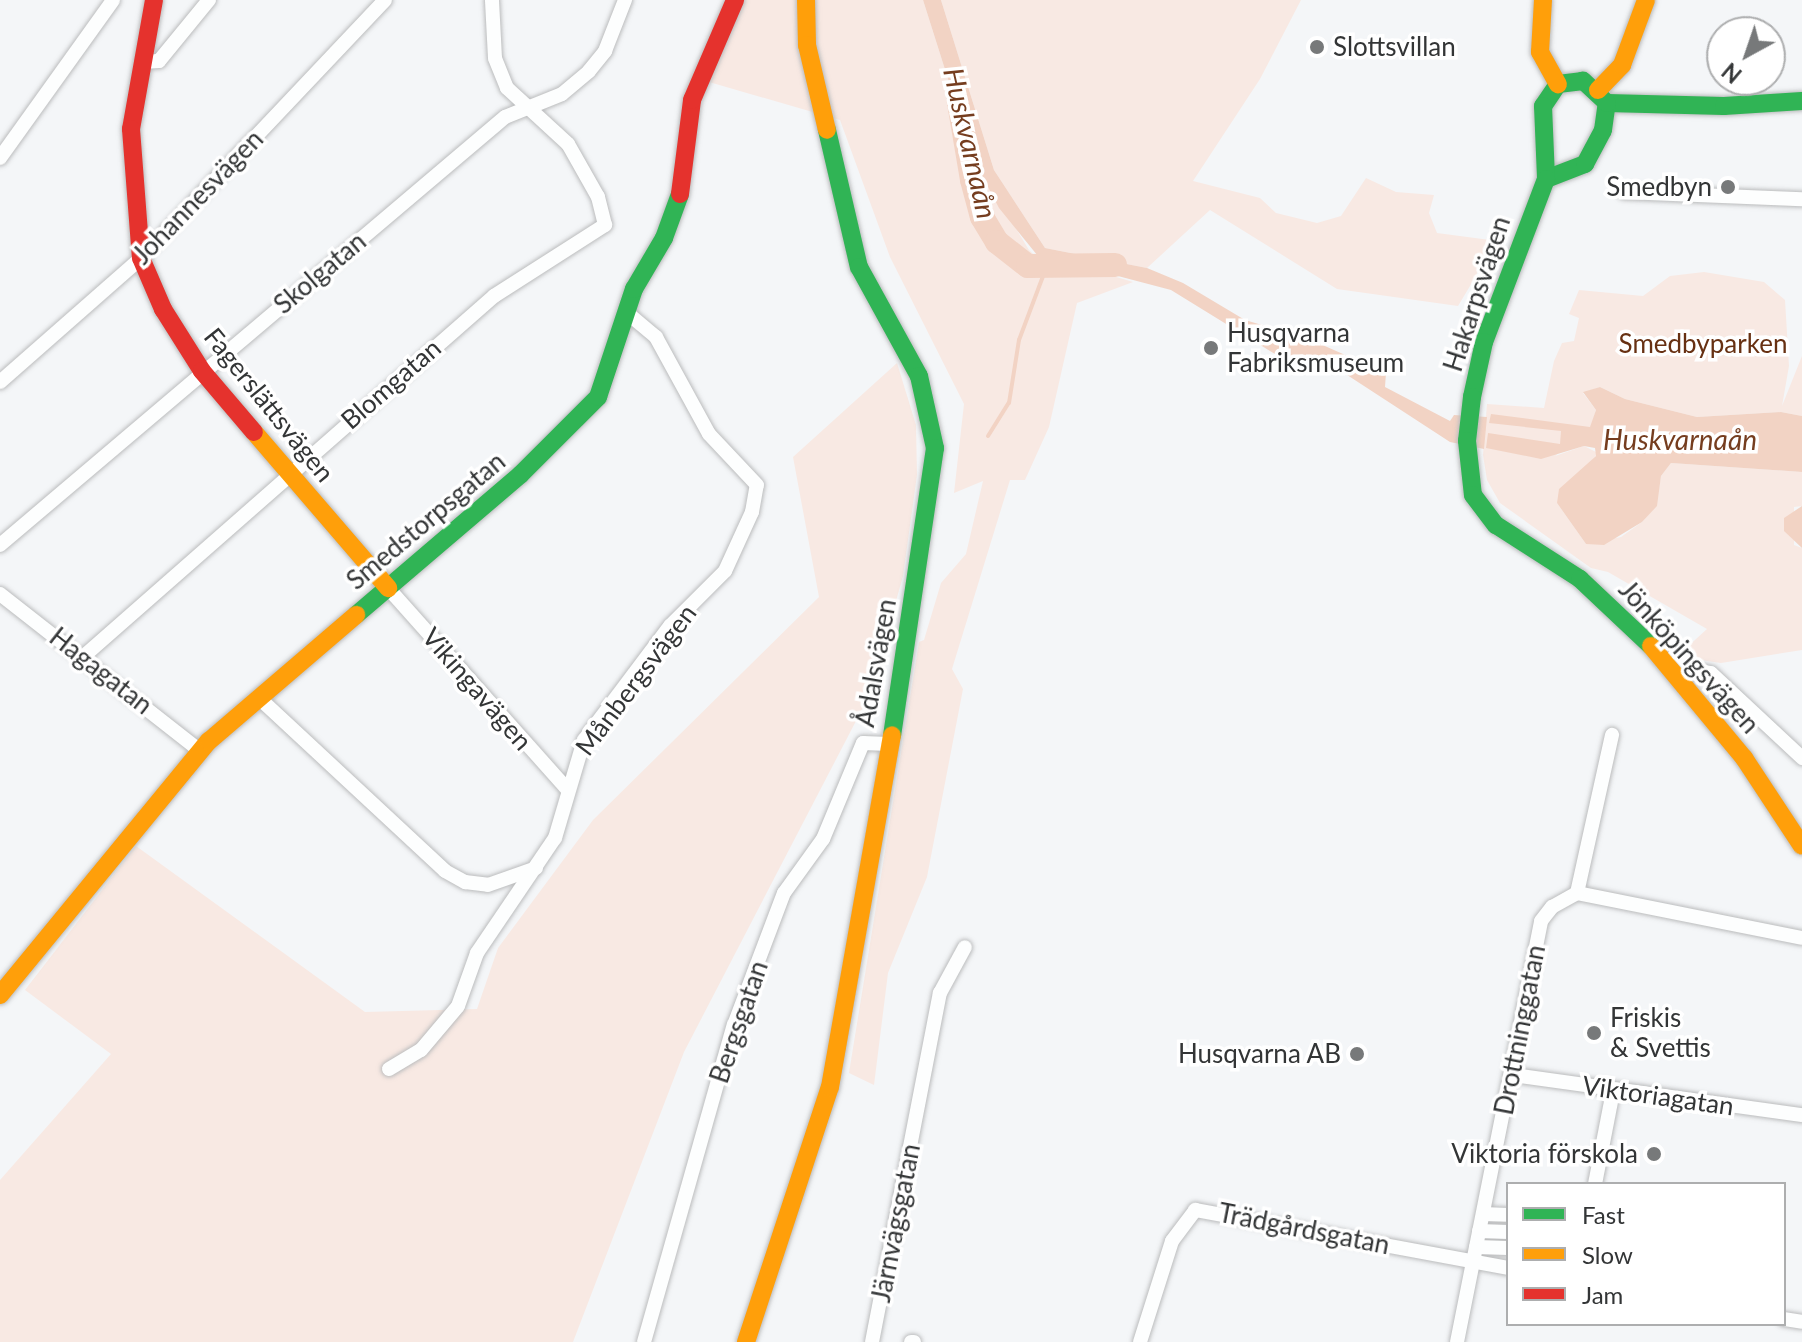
<!DOCTYPE html>
<html>
<head>
<meta charset="utf-8">
<style>
	body { margin:0 }
	#map { position:relative; width:1802px; height:1342px; overflow:hidden; background:#f4f6f8; font-family:Lato,sans-serif }
	div>[style] { position:absolute }
	.green>* { inset:0; background:#f8e9e3 }
	.water>* { inset:0; background:#f2d3c4 }
	.stream>* { height:4px; margin:-2px; padding:0 2px; transform-origin:2px; border-radius:2px; background:#f2d3c4 }
	.river>* { height:24px; margin:-12px; padding:0 12px; transform-origin:12px; border-radius:12px; background:#f2d3c4 }
	.roads { filter:drop-shadow(0 0 2px #bbbcbd) drop-shadow(0 0 2px #bbbcbd) }
	.street>* { height:14px; margin:-7px; padding:0 7px; transform-origin:7px; border-radius:7px; background:#fdfefe }
	.fast>* { height:18px; margin:-9px; padding:0 9px; transform-origin:9px; border-radius:9px; background:#30b455 }
	.slow>* { height:18px; margin:-9px; padding:0 9px; transform-origin:9px; border-radius:9px; background:#ff9f0a }
	.jam>* { height:18px; margin:-9px; padding:0 9px; transform-origin:9px; border-radius:9px; background:#e5322d }
	.dots>* { width:22px; height:22px; translate:-50% -50%; box-sizing:border-box; border:4px solid #fff; border-radius:50% }
	span { translate:-50% -50%; white-space:nowrap; text-align:center; line-height:1.15; -webkit-text-stroke:7px #fff; paint-order:stroke }
	.poi-label { font-size:26px; color:#333536 }
	.left { translate:0 -50%; text-align:left }
	.right { translate:-100% -50%; text-align:right }
	.street-label { font-size:26px; color:#333536 }
	.park-label { font-size:26px; color:#673012 }
	.water-label { font-size:28px; color:#753d1f; font-style:italic }
	.legend { position:absolute; left:1506px; top:1182px; width:280px; height:144px; box-sizing:border-box; background:#fff; border:2px solid #adaeaf; margin:0; padding:10px 14px; list-style:none; font-size:24px; color:#333536 }
	.legend li { display:flex; align-items:center; gap:16px; height:40px }
	.legend b { width:40px; border:2px solid #adaeaf }
	.north { position:absolute; left:1706px; top:16px; width:80px; height:80px; box-sizing:border-box; background:#fff; border:2px solid #adaeaf; border-radius:50%; rotate:220deg; font-size:22px; font-weight:700; line-height:32px; text-align:center; color:#333536 }
	.north::after { content:''; display:block; margin:auto; width:28px; height:36px; background:#77797a; clip-path:polygon(50% 0,100% 100%,50% 72%,0 100%) }
</style>
</head>
<body>
<div id="map">
	<div class="green">
		<i style="clip-path:polygon(745px 0,923px 0,973px 158px,1029px 250px,1046px 266px,1080px 266px,1133px 282px,1077px 303px,1049px 427px,1025px 480px,1010px 480px,952px 669px,963px 689px,927px 877px,888px 973px,874px 1085px,849px 1073px,919px 642px,924px 640px,941px 583px,966px 554px,983px 481px,954px 493px,964px 404px,890px 257px,840px 120px,709px 82px)"></i>
		<i style="clip-path:polygon(941px 0,1301px 0,1260px 79px,1193px 181px,1260px 198px,1276px 213px,1317px 223px,1341px 216px,1366px 178px,1396px 192px,1434px 195px,1429px 213px,1437px 233px,1490px 240px,1476px 276px,1458px 306px,1337px 289px,1210px 210px,1147px 268px,1045px 248px,994px 170px)"></i>
		<i style="clip-path:polygon(1704px 272px,1764px 282px,1785px 300px,1789px 366px,1782px 406px,1802px 356px,1802px 416px,1781px 412px,1697px 417px,1625px 399px,1600px 387px,1583px 393px,1596px 410px,1591px 427px,1555px 456px,1584px 446px,1598px 453px,1557px 503px,1586px 544px,1621px 537px,1642px 522px,1656px 506px,1661px 476px,1671px 463px,1802px 472px,1802px 506px,1794px 507px,1794px 545px,1802px 548px,1802px 650px,1721px 663px,1693px 659px,1684px 650px,1707px 629px,1608px 572px,1591px 568px,1500px 503px,1487px 480px,1483px 455px,1487px 404px,1544px 408px,1554px 361px,1562px 343px,1574px 341px,1579px 318px,1569px 314px,1579px 290px,1643px 296px,1670px 276px)"></i>
		<i style="clip-path:polygon(897px 363px,916px 425px,917px 475px,903px 576px,870px 694px,684px 1052px,573px 1342px,0 1342px,0 1180px,111px 1054px,25px 990px,136px 846px,365px 1012px,477px 1009px,498px 948px,593px 820px,819px 597px,793px 457px)"></i>
	</div>
	<div class="water">
		<i style="clip-path:polygon(923px 0,941px 0,994px 170px,1045px 248px,1147px 268px,1183px 283px,1245px 320px,1309px 339px,1386px 373px,1385px 387px,1450px 421px,1454px 415px,1487px 417px,1484px 449px,1450px 442px,1341px 371px,1275px 354px,1171px 290px,1080px 266px,1046px 266px,999px 208px,973px 158px)"></i>
		<i style="clip-path:polygon(1600px 387px,1625px 399px,1697px 417px,1781px 412px,1802px 416px,1802px 472px,1671px 463px,1661px 476px,1657px 506px,1642px 522px,1604px 545px,1586px 544px,1557px 503px,1559px 489px,1596px 456px,1595px 448px,1584px 446px,1541px 459px,1486px 448px,1488px 433px,1560px 444px,1561px 431px,1489px 423px,1491px 414px,1590px 427px,1596px 410px,1583px 392px)"></i>
		<i style="clip-path:polygon(1802px 506px,1802px 548px,1784px 531px,1784px 518px)"></i>
	</div>
	<div class="stream">
		<i style="left:988px;top:436px;width:39px;rotate:-58deg"></i>
		<i style="left:1009px;top:403px;width:64px;rotate:-81deg"></i>
		<i style="left:1019px;top:340px;width:77px;rotate:-69.4deg"></i>
	</div>
	<div class="river">
		<i style="left:958px;top:97px;width:84px;rotate:80.4deg"></i>
		<i style="left:972px;top:180px;width:38px;rotate:75deg"></i>
		<i style="left:982px;top:217px;width:29px;rotate:59deg"></i>
		<i style="left:997px;top:242px;width:39px;rotate:38deg"></i>
		<i style="left:1028px;top:266px;width:87px;rotate:-0.7deg"></i>
	</div>
	<div class="roads">
		<div class="street">
			<i style="left:142px;top:62px;width:17px;rotate:-3deg"></i>
			<i style="left:159px;top:61px;width:79px;rotate:-50.7deg"></i>
			<i style="left:0;top:158px;width:194px;rotate:-54.4deg"></i>
			<i style="left:1624px;top:192px;width:178px;rotate:2.3deg"></i>
			<i style="left:0;top:382px;width:188px;rotate:-41.3deg"></i>
			<i style="left:141px;top:258px;width:355px;rotate:-46.6deg"></i>
			<i style="left:0;top:545px;width:662px;rotate:-40.28deg"></i>
			<i style="left:505px;top:117px;width:61px;rotate:-22deg"></i>
			<i style="left:562px;top:94px;width:35px;rotate:-40deg"></i>
			<i style="left:589px;top:71px;width:26px;rotate:-51deg"></i>
			<i style="left:605px;top:51px;width:55px;rotate:-68.6deg"></i>
			<i style="left:388px;top:588px;width:269px;rotate:48.3deg"></i>
			<i style="left:0;top:594px;width:254px;rotate:38.1deg"></i>
			<i style="left:84px;top:656px;width:546px;rotate:-41.28deg"></i>
			<i style="left:494px;top:296px;width:132px;rotate:-32.6deg"></i>
			<i style="left:605px;top:225px;width:29px;rotate:-104deg"></i>
			<i style="left:598px;top:197px;width:61px;rotate:-119.5deg"></i>
			<i style="left:568px;top:144px;width:83px;rotate:-137.4deg"></i>
			<i style="left:507px;top:88px;width:32px;rotate:-112deg"></i>
			<i style="left:495px;top:58px;width:58px;rotate:-93deg"></i>
			<i style="left:1680px;top:680px;width:18px;rotate:-34deg"></i>
			<i style="left:1695px;top:670px;width:16px;rotate:11deg"></i>
			<i style="left:1711px;top:673px;width:125px;rotate:43deg"></i>
			<i style="left:258px;top:697px;width:255px;rotate:42.9deg"></i>
			<i style="left:445px;top:871px;width:23px;rotate:29deg"></i>
			<i style="left:465px;top:882px;width:23px;rotate:7deg"></i>
			<i style="left:488px;top:885px;width:51px;rotate:-19.5deg"></i>
			<i style="left:1577px;top:893px;width:229px;rotate:11.3deg"></i>
			<i style="left:389px;top:1069px;width:37px;rotate:-31deg"></i>
			<i style="left:421px;top:1050px;width:57px;rotate:-49.9deg"></i>
			<i style="left:458px;top:1006px;width:56px;rotate:-70.3deg"></i>
			<i style="left:477px;top:953px;width:139px;rotate:-55.9deg"></i>
			<i style="left:555px;top:838px;width:102px;rotate:-73.5deg"></i>
			<i style="left:584px;top:740px;width:143px;rotate:-53deg"></i>
			<i style="left:670px;top:626px;width:78px;rotate:-45deg"></i>
			<i style="left:725px;top:571px;width:65px;rotate:-65.4deg"></i>
			<i style="left:752px;top:512px;width:27px;rotate:-80deg"></i>
			<i style="left:757px;top:485px;width:70px;rotate:-133.3deg"></i>
			<i style="left:709px;top:434px;width:111px;rotate:-118.7deg"></i>
			<i style="left:656px;top:337px;width:40px;rotate:-140deg"></i>
			<i style="left:1513px;top:1075px;width:292px;rotate:7.9deg"></i>
			<i style="left:1595px;top:1184px;width:95px;rotate:-79deg"></i>
			<i style="left:1483px;top:1214px;width:25px;rotate:2deg"></i>
			<i style="left:1479px;top:1231px;width:29px;rotate:2deg"></i>
			<i style="left:1476px;top:1247px;width:32px;rotate:2deg"></i>
			<i style="left:1784px;top:1319px;width:18px;rotate:9deg"></i>
			<i style="left:644px;top:1342px;width:330px;rotate:-74.2deg"></i>
			<i style="left:734px;top:1025px;width:141px;rotate:-69.3deg"></i>
			<i style="left:784px;top:893px;width:67px;rotate:-54.2deg"></i>
			<i style="left:823px;top:839px;width:104px;rotate:-67.4deg"></i>
			<i style="left:863px;top:743px;width:26px;rotate:2deg"></i>
			<i style="left:872px;top:1342px;width:356px;rotate:-79deg"></i>
			<i style="left:940px;top:993px;width:52px;rotate:-61.5deg"></i>
			<i style="left:911px;top:1342px;width:3px"></i>
			<i style="left:1140px;top:1342px;width:106px;rotate:-72.4deg"></i>
			<i style="left:1172px;top:1241px;width:39px;rotate:-53deg"></i>
			<i style="left:1195px;top:1210px;width:318px;rotate:10.5deg"></i>
			<i style="left:1457px;top:1342px;width:429px;rotate:-78.7deg"></i>
			<i style="left:1541px;top:921px;width:18px;rotate:-52deg"></i>
			<i style="left:1552px;top:907px;width:29px;rotate:-29deg"></i>
			<i style="left:1577px;top:893px;width:162px;rotate:-77.5deg"></i>
		</div>
		<div class="fast">
			<i style="left:1607px;top:103px;width:117px;rotate:1.5deg"></i>
			<i style="left:1724px;top:106px;width:78px;rotate:-3.7deg"></i>
			<i style="left:827px;top:130px;width:141px;rotate:76.9deg"></i>
			<i style="left:859px;top:267px;width:124px;rotate:61.2deg"></i>
			<i style="left:919px;top:376px;width:74px;rotate:77.5deg"></i>
			<i style="left:935px;top:448px;width:290px;rotate:98.5deg"></i>
			<i style="left:1546px;top:179px;width:42px;rotate:-21deg"></i>
			<i style="left:1585px;top:164px;width:38px;rotate:-62deg"></i>
			<i style="left:1603px;top:130px;width:27px;rotate:-82deg"></i>
			<i style="left:1607px;top:103px;width:33px;rotate:-137deg"></i>
			<i style="left:1583px;top:81px;width:25px;rotate:173deg"></i>
			<i style="left:1558px;top:84px;width:27px;rotate:124deg"></i>
			<i style="left:1543px;top:106px;width:73px;rotate:87.6deg"></i>
			<i style="left:1546px;top:179px;width:174px;rotate:110.8deg"></i>
			<i style="left:1484px;top:342px;width:56px;rotate:102.3deg"></i>
			<i style="left:1472px;top:397px;width:44px;rotate:96.5deg"></i>
			<i style="left:1467px;top:441px;width:54px;rotate:83.7deg"></i>
			<i style="left:1473px;top:495px;width:38px;rotate:53deg"></i>
			<i style="left:1496px;top:525px;width:100px;rotate:32.7deg"></i>
			<i style="left:1580px;top:579px;width:98px;rotate:43.3deg"></i>
			<i style="left:356px;top:615px;width:217px;rotate:-40.5deg"></i>
			<i style="left:521px;top:474px;width:109px;rotate:-45deg"></i>
			<i style="left:598px;top:397px;width:114px;rotate:-71.6deg"></i>
			<i style="left:634px;top:289px;width:59px;rotate:-59.5deg"></i>
			<i style="left:664px;top:238px;width:47px;rotate:-70deg"></i>
		</div>
		<div class="slow">
			<i style="left:806px;top:0;width:45px;rotate:88.7deg"></i>
			<i style="left:807px;top:45px;width:87px;rotate:76.8deg"></i>
			<i style="left:1543px;top:0;width:52px;rotate:93.3deg"></i>
			<i style="left:1540px;top:52px;width:37px;rotate:61deg"></i>
			<i style="left:1598px;top:90px;width:35px;rotate:-46deg"></i>
			<i style="left:1622px;top:65px;width:69px;rotate:-69.7deg"></i>
			<i style="left:254px;top:432px;width:206px;rotate:49.3deg"></i>
			<i style="left:1651px;top:646px;width:146px;rotate:50.3deg"></i>
			<i style="left:1744px;top:758px;width:105px;rotate:56.6deg"></i>
			<i style="left:0;top:995px;width:329px;rotate:-50.6deg"></i>
			<i style="left:209px;top:741px;width:194px;rotate:-40.6deg"></i>
			<i style="left:746px;top:1342px;width:268px;rotate:-71.8deg"></i>
			<i style="left:830px;top:1087px;width:357px;rotate:-80deg"></i>
		</div>
		<div class="jam">
			<i style="left:154px;top:0;width:131px;rotate:100.1deg"></i>
			<i style="left:131px;top:129px;width:129px;rotate:85.6deg"></i>
			<i style="left:141px;top:258px;width:56px;rotate:66.7deg"></i>
			<i style="left:163px;top:309px;width:73px;rotate:57.8deg"></i>
			<i style="left:202px;top:371px;width:80px;rotate:49.6deg"></i>
			<i style="left:680px;top:194px;width:95px;rotate:-82.7deg"></i>
			<i style="left:692px;top:100px;width:109px;rotate:-66.7deg"></i>
		</div>
	</div>
	<div class="dots">
		<i style="left:1317px;top:47px;background:#77797a"></i>
		<i style="left:1728px;top:187px;background:#77797a"></i>
		<i style="left:1211px;top:348px;background:#77797a"></i>
		<i style="left:1594px;top:1033px;background:#77797a"></i>
		<i style="left:1357px;top:1054px;background:#77797a"></i>
		<i style="left:1654px;top:1154px;background:#77797a"></i>
	</div>
	<div class="poi-label">
		<span class="left" style="left:1333px;top:47px">Slottsvillan</span>
		<span class="right" style="left:1712px;top:187px">Smedbyn</span>
		<span class="left" style="left:1227px;top:348px">Husqvarna<br>Fabriksmuseum</span>
		<span class="left" style="left:1610px;top:1033px">Friskis<br>&amp; Svettis</span>
		<span class="right" style="left:1341px;top:1054px">Husqvarna AB</span>
		<span class="right" style="left:1638px;top:1154px">Viktoria förskola</span>
	</div>
	<div class="street-label">
		<span style="left:198px;top:197px;rotate:-46deg">Johannesvägen</span>
		<span style="left:320px;top:273px;rotate:-40deg">Skolgatan</span>
		<span style="left:1477px;top:294px;rotate:-72deg">Hakarpsvägen</span>
		<span style="left:391px;top:384px;rotate:-41deg">Blomgatan</span>
		<span style="left:269px;top:405px;rotate:51deg">Fagerslättsvägen</span>
		<span style="left:426px;top:521px;rotate:-40deg">Smedstorpsgatan</span>
		<span style="left:1689px;top:657px;rotate:48deg">Jönköpingsvägen</span>
		<span style="left:876px;top:663px;rotate:-80deg">Ådalsvägen</span>
		<span style="left:101px;top:671px;rotate:38deg">Hagagatan</span>
		<span style="left:636px;top:680px;rotate:-53deg">Månbergsvägen</span>
		<span style="left:477px;top:689px;rotate:49deg">Vikingavägen</span>
		<span style="left:739px;top:1022px;rotate:-71deg">Bergsgatan</span>
		<span style="left:1520px;top:1030px;rotate:-79deg">Drottninggatan</span>
		<span style="left:1658px;top:1096px;rotate:8deg">Viktoriagatan</span>
		<span style="left:896px;top:1223px;rotate:-79deg">Järnvägsgatan</span>
		<span style="left:1304px;top:1229px;rotate:11deg">Trädgårdsgatan</span>
	</div>
	<div class="park-label">
		<span style="left:1703px;top:344px">Smedbyparken</span>
	</div>
	<div class="water-label">
		<span style="left:971px;top:143px;rotate:77deg">Huskvarnaån</span>
		<span style="left:1680px;top:439px">Huskvarnaån</span>
	</div>
	<ul class="legend">
	<li><b style="height:10px;background:#30b455"></b>Fast</li>
	<li><b style="height:10px;background:#ff9f0a"></b>Slow</li>
	<li><b style="height:10px;background:#e5322d"></b>Jam</li>
	</ul>
	<div class="north">N</div>
</div>
</body>
</html>
